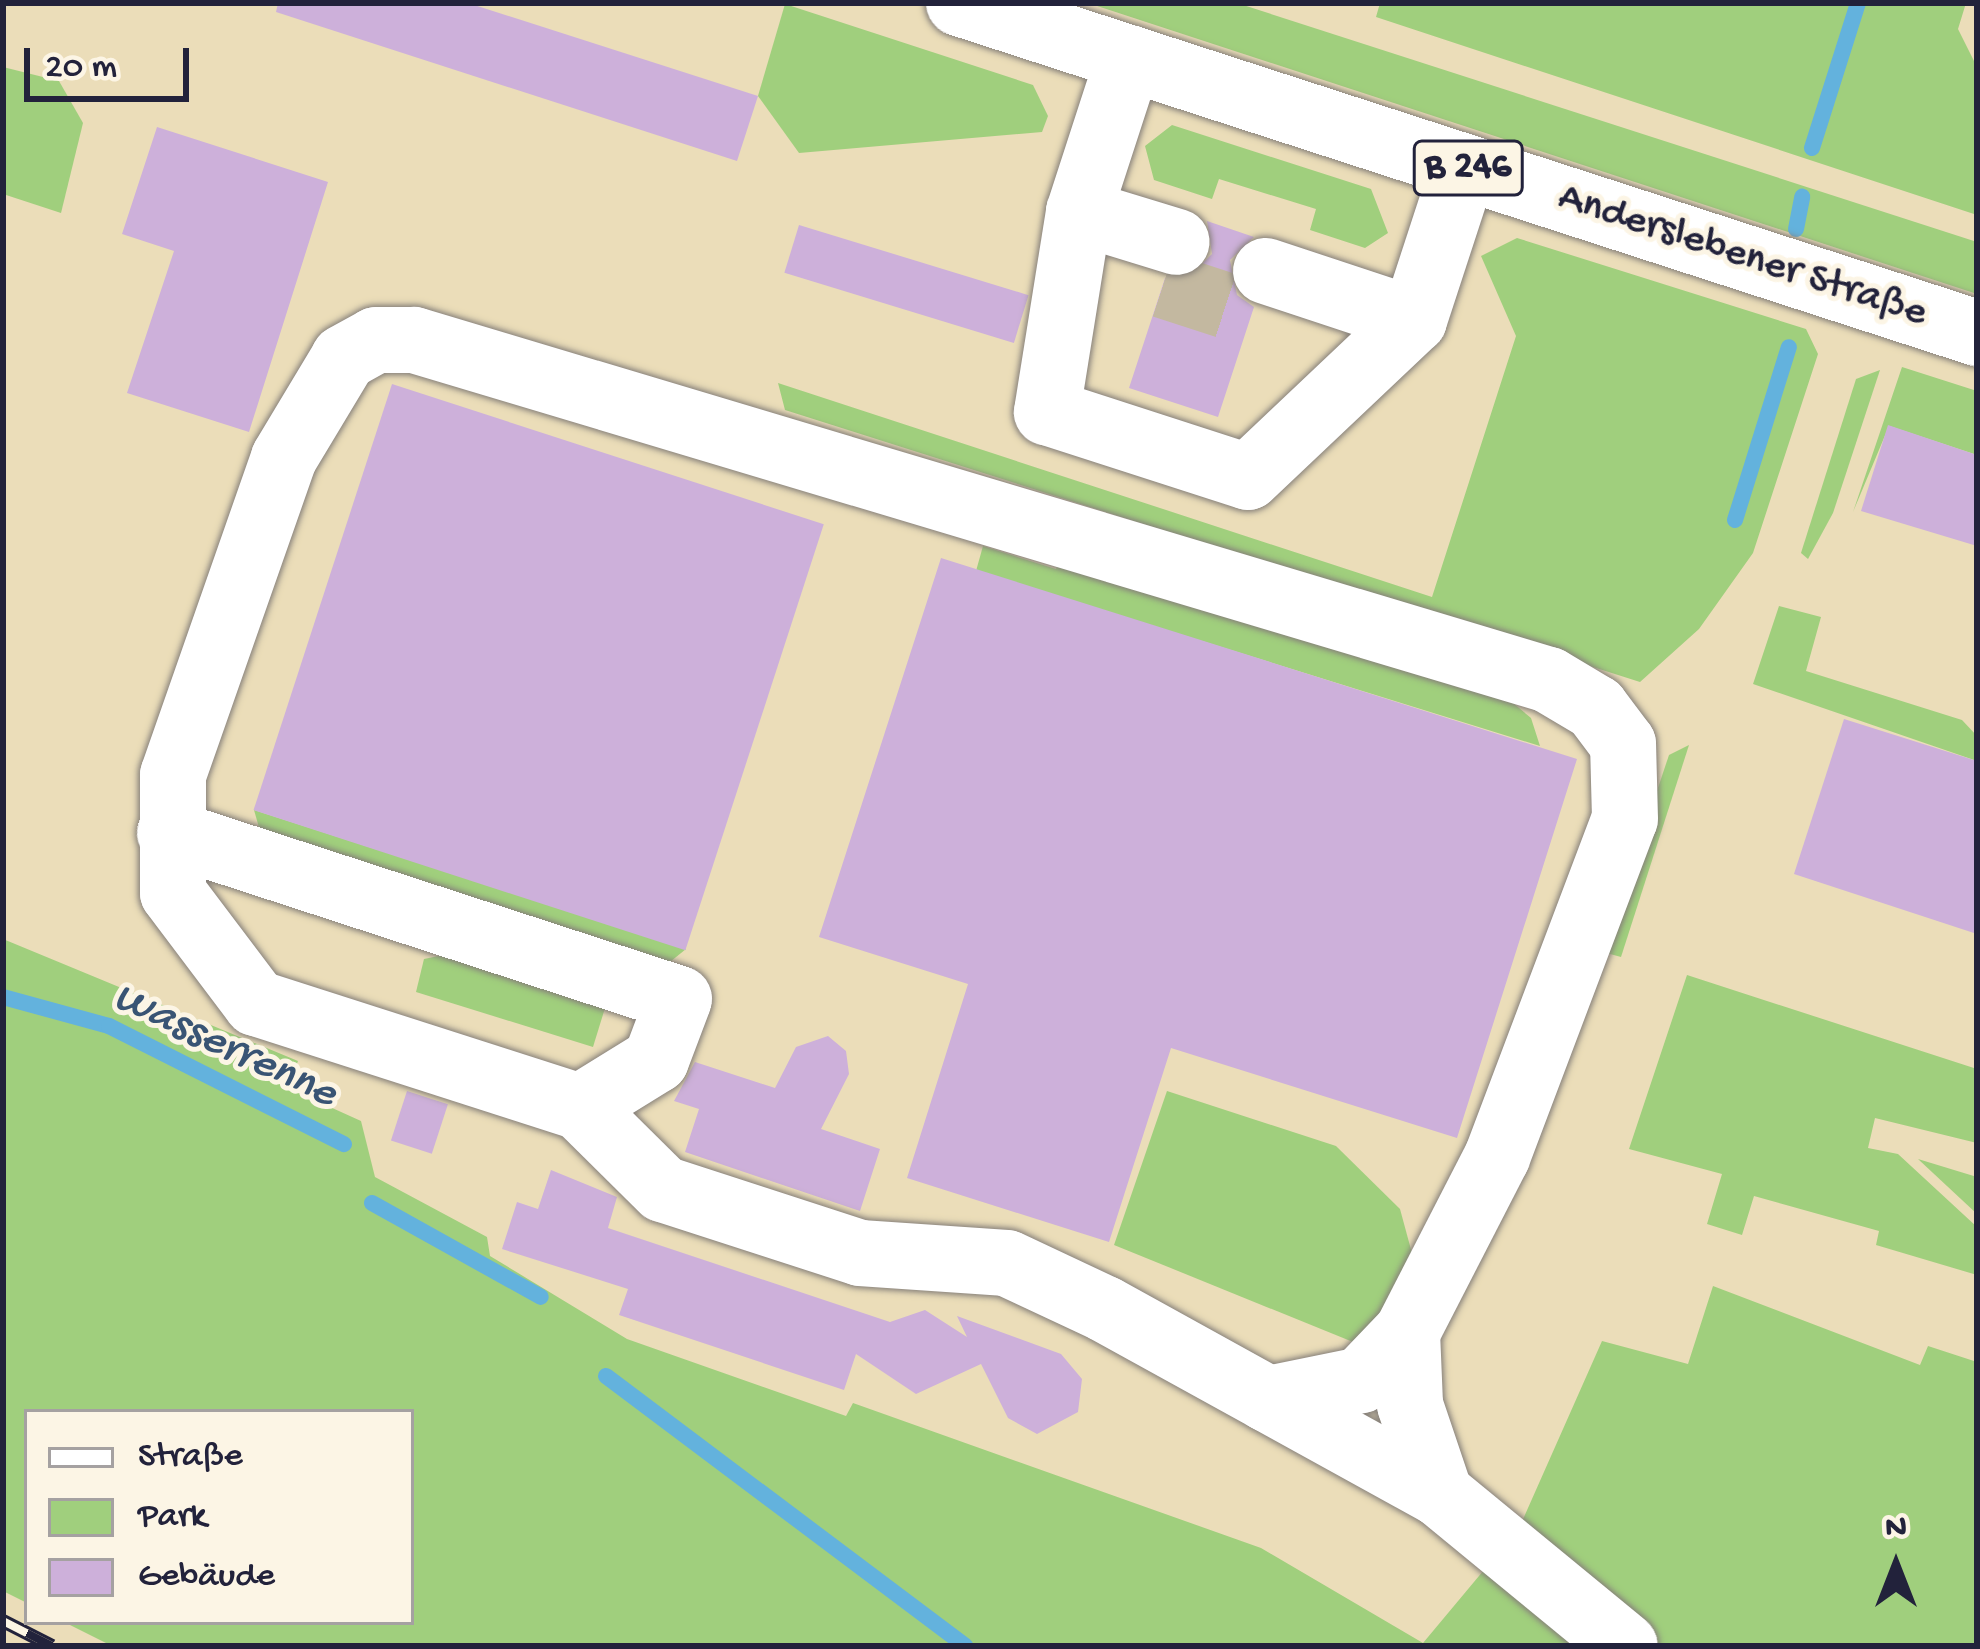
<!DOCTYPE html>
<html>
<head>
<meta charset="utf-8">
<style>
	body { margin:0 }
	#map { position:relative; width:1980px; height:1649px; overflow:hidden; background:#ebddb9; font-family:"Gochi Hand",sans-serif }
	div>[style] { position:absolute }
	.green>* { inset:0; background:#a0cf7d }
	.stream>* { height:16px; margin:-8px; padding:0 8px; transform-origin:8px; border-radius:8px; background:#63b2dd }
	.building>* { inset:0; background:#cdb0da; transform-origin:0 0 }
	.minor-tunnel>* { height:66px; margin-top:-33px; transform-origin:0; background:repeating-linear-gradient(90deg,#c3b8a0 0 66px,transparent 0 99px) }
	.roads { filter:drop-shadow(0 0 3px #86807a) drop-shadow(0 0 3px #86807a) }
	.minor>* { height:66px; margin:-33px; padding:0 33px; transform-origin:33px; border-radius:33px; background:#fff }
	.major>* { height:66px; margin:-33px; padding:0 33px; transform-origin:33px; border-radius:33px; background:#fff }
	.rail>* { height:14px; margin-top:-7px; transform-origin:0; background:repeating-linear-gradient(90deg,#fcf5e5 0 27px,#22223b 0 54px); box-sizing:border-box; border-block:3px solid #22223b }
	span { translate:-50% -50%; white-space:nowrap; text-align:center; line-height:1.15; -webkit-text-stroke:10px #fcf5e5; paint-order:stroke }
	.shield-label span { padding:3px 9px; background:#fcf5e5; border:3px solid; border-radius:9px; -webkit-text-stroke-width:0 }
	.shield-label { font-size:39px; color:#22223b; font-weight:700 }
	.street-label { font-size:42px; color:#22223b }
	.water-label { font-size:45px; color:#395474; font-style:italic }
	.frame { position:absolute; inset:0; border:6px solid #22223b; pointer-events:none }
	.legend { position:absolute; left:24px; top:1409px; width:390px; height:216px; box-sizing:border-box; background:#fcf5e5; border:3px solid #a5a1a1; margin:0; padding:15px 21px; list-style:none; font-size:36px; color:#22223b }
	.legend li { display:flex; align-items:center; gap:24px; height:60px }
	.legend b { width:60px; border:3px solid #a5a1a1 }
	.north { position:absolute; left:1836px; top:1505px; width:120px; height:120px; -webkit-text-stroke:9px #fcf5e5; paint-order:stroke; rotate:0deg; font-size:33px; font-weight:700; line-height:48px; text-align:center; color:#22223b }
	.north::after { content:''; display:block; margin:auto; width:42px; height:54px; background:#22223b; clip-path:polygon(50% 0,100% 100%,50% 72%,0 100%) }
	.scale { position:absolute; left:24px; top:48px; width:165px; height:54px; box-sizing:border-box; border:6px solid #22223b; border-top:0; padding-left:15px; font-size:36px; line-height:42px; white-space:nowrap; color:#22223b; -webkit-text-stroke:9px #fcf5e5; paint-order:stroke }
</style>
</head>
<body>
<div id="map">
	<div class="green">
		<i style="clip-path:polygon(1088px 3px,1237px 3px,1977px 242px,1977px 294px)"></i>
		<i style="clip-path:polygon(1380px 3px,1966px 3px,1958px 29px,1977px 67px,1977px 215px,1376px 17px)"></i>
		<i style="clip-path:polygon(785px 4px,1033px 85px,1048px 116px,1042px 132px,799px 153px,758px 96px)"></i>
		<i style="clip-path:polygon(3px 67px,59px 81px,83px 123px,61px 213px,3px 194px)"></i>
		<i style="clip-path:polygon(1172px 125px,1371px 189px,1388px 233px,1365px 248px,1310px 230px,1316px 209px,1219px 179px,1212px 199px,1154px 180px,1145px 146px)"></i>
		<i style="clip-path:polygon(1517px 238px,1806px 329px,1818px 354px,1753px 553px,1699px 629px,1640px 682px,785px 410px,778px 383px,1432px 597px,1516px 336px,1481px 256px)"></i>
		<i style="clip-path:polygon(1902px 367px,1977px 391px,1977px 455px,1889px 426px,1853px 512px)"></i>
		<i style="clip-path:polygon(1880px 370px,1833px 513px,1808px 559px,1801px 553px,1856px 379px)"></i>
		<i style="clip-path:polygon(983px 546px,1056px 569px,1066px 547px,1495px 688px,1531px 718px,1540px 746px,976px 571px)"></i>
		<i style="clip-path:polygon(1779px 606px,1821px 617px,1806px 671px,1962px 720px,1977px 736px,1977px 761px,1753px 684px)"></i>
		<i style="clip-path:polygon(1689px 745px,1621px 957px,1603px 952px,1669px 755px)"></i>
		<i style="clip-path:polygon(254px 810px,686px 949px,665px 966px,260px 831px)"></i>
		<i style="clip-path:polygon(3px 939px,298px 1061px,288px 1088px,361px 1121px,375px 1177px,487px 1237px,490px 1256px,627px 1339px,846px 1416px,853px 1403px,1261px 1548px,1423px 1643px,1494px 1558px,1603px 1646px,112px 1646px,64px 1622px,411px 1622px,411px 1412px,27px 1412px,27px 1603px,3px 1591px)"></i>
		<i style="clip-path:polygon(467px 950px,609px 995px,593px 1047px,416px 992px,424px 959px)"></i>
		<i style="clip-path:polygon(1687px 975px,1977px 1069px,1977px 1143px,1875px 1118px,1868px 1148px,1898px 1154px,1977px 1227px,1977px 1275px,1876px 1245px,1879px 1231px,1754px 1196px,1742px 1235px,1707px 1224px,1722px 1174px,1629px 1149px)"></i>
		<i style="clip-path:polygon(1167px 1091px,1336px 1146px,1400px 1209px,1413px 1257px,1404px 1289px,1353px 1342px,1114px 1245px)"></i>
		<i style="clip-path:polygon(1918px 1159px,1977px 1177px,1977px 1214px)"></i>
		<i style="clip-path:polygon(1713px 1286px,1920px 1365px,1928px 1346px,1977px 1362px,1977px 1646px,1661px 1646px,1520px 1526px,1602px 1341px,1688px 1364px)"></i>
	</div>
	<div class="stream">
		<i style="left:1812px;top:148px;width:152px;rotate:-72.4deg"></i>
		<i style="left:1796px;top:229px;width:33px;rotate:-79deg"></i>
		<i style="left:1735px;top:520px;width:181px;rotate:-72.7deg"></i>
		<i style="left:3px;top:997px;width:110px;rotate:15.3deg"></i>
		<i style="left:109px;top:1026px;width:263px;rotate:26.7deg"></i>
		<i style="left:372px;top:1203px;width:193px;rotate:29.1deg"></i>
		<i style="left:606px;top:1376px;width:449px;rotate:36.9deg"></i>
	</div>
	<div class="building">
		<i style="clip-path:polygon(278px 3px,468px 3px,758px 96px,737px 161px,276px 12px)"></i>
		<i style="clip-path:polygon(157px 127px,328px 182px,249px 432px,127px 393px,174px 251px,122px 234px)"></i>
		<i style="clip-path:polygon(1207px 221px,1254px 237px,1230px 260px,1237px 295px,1254px 307px,1218px 417px,1129px 388px,1165px 278px,1187px 278px,1212px 254px)"></i>
		<i style="left:799px;top:225px;width:240px;height:50px;rotate:17deg"></i>
		<i style="left:392px;top:384px;width:454px;height:448px;rotate:18deg"></i>
		<i style="clip-path:polygon(1888px 425px,1977px 455px,1977px 546px,1861px 511px)"></i>
		<i style="clip-path:polygon(941px 558px,1577px 759px,1457px 1138px,1171px 1048px,1109px 1242px,907px 1178px,968px 984px,819px 937px)"></i>
		<i style="clip-path:polygon(1844px 719px,1977px 761px,1977px 934px,1794px 874px)"></i>
		<i style="clip-path:polygon(828px 1036px,846px 1051px,849px 1074px,821px 1129px,880px 1149px,860px 1211px,685px 1152px,699px 1109px,674px 1101px,695px 1062px,775px 1088px,796px 1047px)"></i>
		<i style="left:407px;top:1091px;width:43px;height:52px;rotate:18deg"></i>
		<i style="clip-path:polygon(551px 1170px,617px 1197px,608px 1228px,890px 1322px,925px 1310px,967px 1337px,957px 1316px,1061px 1354px,1082px 1379px,1078px 1412px,1037px 1434px,1008px 1418px,981px 1364px,916px 1394px,856px 1354px,844px 1390px,619px 1315px,628px 1289px,502px 1249px,517px 1202px,538px 1209px)"></i>
	</div>
	<div class="minor-tunnel">
		<i style="left:1163px;top:285px;width:94px;rotate:18deg"></i>
	</div>
	<div class="roads">
		<div class="minor">
			<i style="left:1129px;top:58px;width:162px;rotate:108deg"></i>
			<i style="left:1079px;top:212px;width:102px;rotate:17deg"></i>
			<i style="left:1079px;top:212px;width:203px;rotate:99.1deg"></i>
			<i style="left:1047px;top:412px;width:211px;rotate:17.9deg"></i>
			<i style="left:1248px;top:477px;width:228px;rotate:-43.4deg"></i>
			<i style="left:1266px;top:271px;width:156px;rotate:18.3deg"></i>
			<i style="left:1414px;top:320px;width:161px;rotate:-71.9deg"></i>
			<i style="left:170px;top:833px;width:535px;rotate:18.06deg"></i>
			<i style="left:679px;top:999px;width:65px;rotate:110.7deg"></i>
			<i style="left:656px;top:1060px;width:89px;rotate:148.3deg"></i>
			<i style="left:1407px;top:1332px;width:73px;rotate:87.6deg"></i>
			<i style="left:1410px;top:1405px;width:94px;rotate:71.4deg"></i>
			<i style="left:1268px;top:1399px;width:95px;rotate:-11.5deg"></i>
			<i style="left:1361px;top:1380px;width:66px;rotate:-46.2deg"></i>
			<i style="left:1407px;top:1332px;width:197px;rotate:-62.8deg"></i>
			<i style="left:1497px;top:1157px;width:361px;rotate:-69.3deg"></i>
			<i style="left:1625px;top:819px;width:75px;rotate:-91.5deg"></i>
			<i style="left:1623px;top:744px;width:45px;rotate:-126.9deg"></i>
			<i style="left:1596px;top:708px;width:55px;rotate:-149.2deg"></i>
			<i style="left:1549px;top:680px;width:1185px;rotate:-163.32deg"></i>
			<i style="left:414px;top:340px;width:38px;rotate:180deg"></i>
			<i style="left:376px;top:340px;width:37px;rotate:151deg"></i>
			<i style="left:344px;top:358px;width:117px;rotate:121deg"></i>
			<i style="left:284px;top:458px;width:336px;rotate:109.3deg"></i>
			<i style="left:173px;top:775px;width:118px;rotate:90deg"></i>
			<i style="left:173px;top:893px;width:138px;rotate:53deg"></i>
			<i style="left:256px;top:1003px;width:340px;rotate:17.8deg"></i>
			<i style="left:580px;top:1107px;width:117px;rotate:44.7deg"></i>
			<i style="left:663px;top:1189px;width:207px;rotate:18deg"></i>
			<i style="left:860px;top:1253px;width:147px;rotate:3.9deg"></i>
			<i style="left:1007px;top:1263px;width:108px;rotate:25.1deg"></i>
			<i style="left:1105px;top:1309px;width:186px;rotate:28.9deg"></i>
			<i style="left:1268px;top:1399px;width:196px;rotate:28.9deg"></i>
			<i style="left:1440px;top:1494px;width:239px;rotate:39.4deg"></i>
		</div>
		<div class="major">
			<i style="left:959px;top:3px;width:1070px;rotate:17.96deg"></i>
		</div>
	</div>
	<div class="rail">
		<i style="left:3px;top:1621px;width:55px;rotate:27deg"></i>
	</div>
	<div class="shield-label">
		<span style="left:1468px;top:168px">B 246</span>
	</div>
	<div class="street-label">
		<span style="left:1742px;top:257px;rotate:18deg">Anderslebener Straße</span>
	</div>
	<div class="water-label">
		<span style="left:224px;top:1047px;rotate:25deg">Wasserrenne</span>
	</div>
	<div class="frame"></div>
	<ul class="legend">
	<li><b style="height:15px;background:#fff"></b>Straße</li>
	<li><b style="height:33px;background:#a0cf7d"></b>Park</li>
	<li><b style="height:33px;background:#cdb0da"></b>Gebäude</li>
	</ul>
	<div class="north">N</div>
	<div class="scale">20 m</div>
</div>
</body>
</html>
